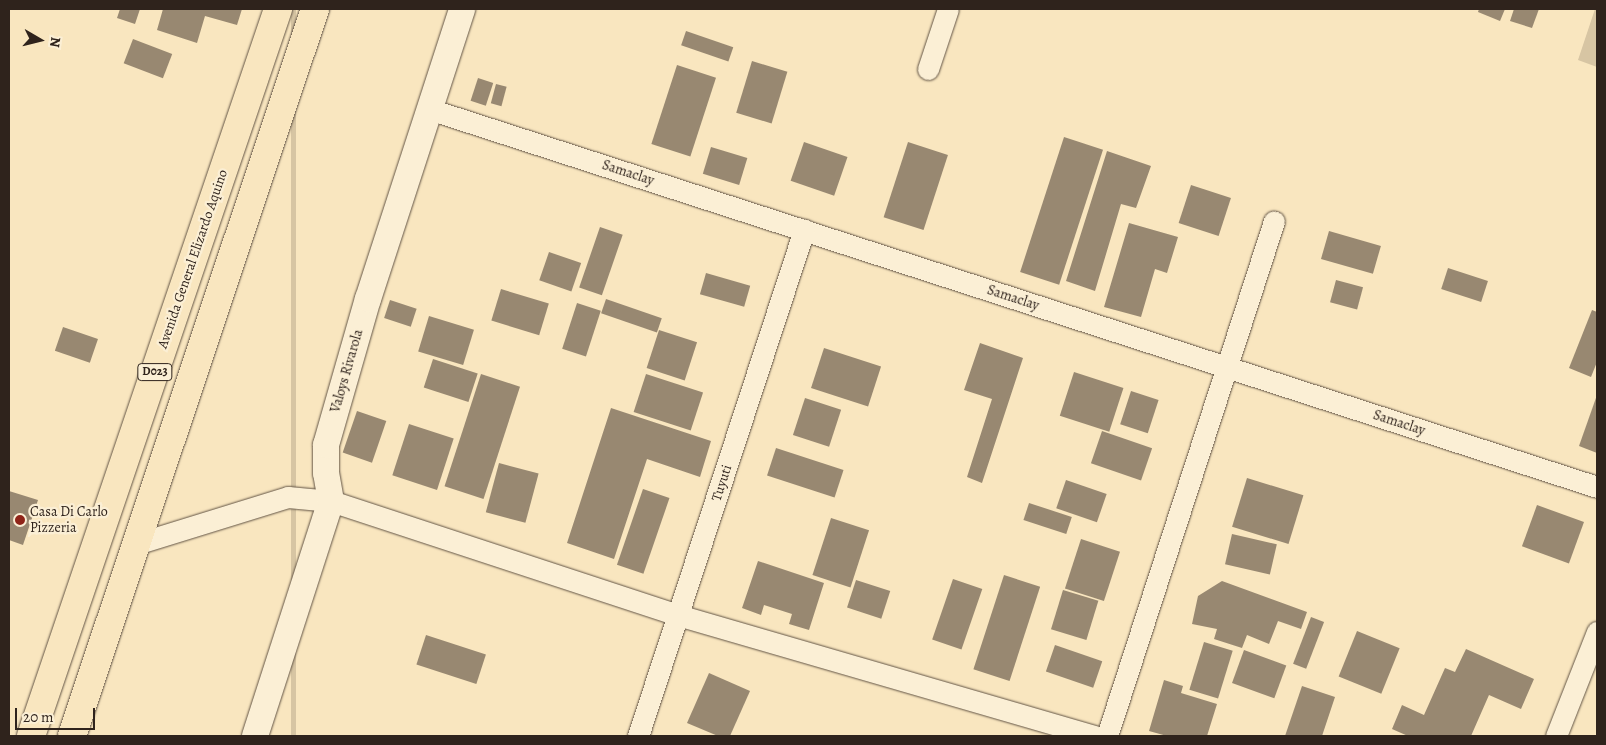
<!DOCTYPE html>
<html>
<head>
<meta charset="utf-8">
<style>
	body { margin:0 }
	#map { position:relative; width:1606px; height:745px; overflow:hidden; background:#f9e6bf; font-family:Alegreya,serif }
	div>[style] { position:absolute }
	.green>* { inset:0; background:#d7c5a3; transform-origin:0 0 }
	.building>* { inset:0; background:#988871; transform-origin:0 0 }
	.roads { filter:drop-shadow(0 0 1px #625445) drop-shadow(0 0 1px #625445) }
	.minor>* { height:21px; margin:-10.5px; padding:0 10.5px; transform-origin:10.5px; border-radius:10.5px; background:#fbefd5 }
	.tertiary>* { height:26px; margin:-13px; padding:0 13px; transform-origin:13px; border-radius:13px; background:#fbefd5 }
	.primary>* { height:28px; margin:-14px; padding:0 14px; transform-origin:14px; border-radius:14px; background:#f9e6bf }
	.dots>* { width:14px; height:14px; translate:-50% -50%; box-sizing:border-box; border:2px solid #fbefd5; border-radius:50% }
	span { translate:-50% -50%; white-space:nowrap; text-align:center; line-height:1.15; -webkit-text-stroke:4.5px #fbefd5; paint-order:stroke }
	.shield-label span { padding:1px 4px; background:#fbefd5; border:1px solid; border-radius:4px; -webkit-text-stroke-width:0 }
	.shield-label { font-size:12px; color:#2f231c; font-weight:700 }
	.street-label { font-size:14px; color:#2f231c }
	.poi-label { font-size:14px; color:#2f231c }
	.left { translate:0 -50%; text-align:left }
	.frame { position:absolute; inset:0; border:10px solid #2f231c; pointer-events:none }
	.north { position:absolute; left:15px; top:15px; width:50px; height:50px; -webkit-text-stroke:4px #fbefd5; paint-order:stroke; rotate:98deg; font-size:14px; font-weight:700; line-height:20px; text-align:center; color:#2f231c }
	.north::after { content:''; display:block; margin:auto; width:18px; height:22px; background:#2f231c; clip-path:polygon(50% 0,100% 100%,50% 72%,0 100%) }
	.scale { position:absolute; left:15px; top:708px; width:80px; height:22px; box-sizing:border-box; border:2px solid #2f231c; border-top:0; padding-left:6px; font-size:15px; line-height:18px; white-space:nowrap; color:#2f231c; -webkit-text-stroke:4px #fbefd5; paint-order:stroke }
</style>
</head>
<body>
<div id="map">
	<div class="green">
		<i style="left:291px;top:9px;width:5px;height:767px"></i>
		<i style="clip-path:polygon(1595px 9px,1597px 9px,1597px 67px,1578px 60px)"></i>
	</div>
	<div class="building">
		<i style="clip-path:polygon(120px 9px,140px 9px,135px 24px,117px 18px)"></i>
		<i style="clip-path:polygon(163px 9px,242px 9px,237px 25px,205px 16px,197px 43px,157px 30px)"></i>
		<i style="clip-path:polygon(1479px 9px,1505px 9px,1500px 21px,1478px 12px)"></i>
		<i style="clip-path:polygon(1514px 9px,1539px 9px,1532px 28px,1510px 21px)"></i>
		<i style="left:686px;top:31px;width:50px;height:15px;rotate:19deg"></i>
		<i style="left:133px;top:39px;width:42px;height:26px;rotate:21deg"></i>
		<i style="left:752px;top:61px;width:37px;height:54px;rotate:17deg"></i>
		<i style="left:677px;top:65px;width:41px;height:83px;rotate:18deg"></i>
		<i style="left:478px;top:78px;width:16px;height:24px;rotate:18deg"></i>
		<i style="left:496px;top:84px;width:11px;height:20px;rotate:15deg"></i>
		<i style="left:1064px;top:137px;width:41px;height:142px;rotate:18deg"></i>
		<i style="left:804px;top:142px;width:46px;height:41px;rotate:19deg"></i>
		<i style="left:908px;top:142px;width:42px;height:79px;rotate:18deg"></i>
		<i style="left:711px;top:147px;width:38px;height:28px;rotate:17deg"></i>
		<i style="clip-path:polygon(1107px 151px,1151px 166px,1136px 208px,1121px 204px,1095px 291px,1066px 281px)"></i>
		<i style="left:1191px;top:185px;width:42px;height:40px;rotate:18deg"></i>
		<i style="clip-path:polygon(1129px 223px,1178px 237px,1167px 273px,1155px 269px,1141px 317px,1104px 307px)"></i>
		<i style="left:600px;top:227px;width:24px;height:64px;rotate:19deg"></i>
		<i style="left:1329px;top:231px;width:54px;height:29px;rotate:16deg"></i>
		<i style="left:549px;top:252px;width:34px;height:30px;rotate:19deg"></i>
		<i style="left:1448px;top:268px;width:42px;height:22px;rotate:18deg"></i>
		<i style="left:706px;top:273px;width:46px;height:22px;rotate:16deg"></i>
		<i style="left:1336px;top:280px;width:28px;height:23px;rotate:15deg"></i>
		<i style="left:501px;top:289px;width:50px;height:33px;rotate:17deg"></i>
		<i style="left:606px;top:299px;width:59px;height:15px;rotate:19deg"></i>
		<i style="left:390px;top:300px;width:28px;height:19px;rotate:18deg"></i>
		<i style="left:577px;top:303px;width:25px;height:48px;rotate:18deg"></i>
		<i style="clip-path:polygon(1592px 310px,1597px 312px,1597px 362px,1591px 377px,1569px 368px)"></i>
		<i style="left:429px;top:316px;width:47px;height:37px;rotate:17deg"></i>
		<i style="left:63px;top:327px;width:37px;height:25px;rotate:19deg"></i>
		<i style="left:659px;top:330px;width:40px;height:40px;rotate:18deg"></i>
		<i style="clip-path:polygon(980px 343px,1023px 358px,982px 483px,967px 477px,992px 399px,964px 390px)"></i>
		<i style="left:824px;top:348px;width:60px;height:42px;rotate:18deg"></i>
		<i style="left:433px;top:359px;width:47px;height:30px;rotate:18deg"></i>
		<i style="left:1074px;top:372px;width:52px;height:46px;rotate:18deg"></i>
		<i style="left:481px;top:374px;width:41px;height:118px;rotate:18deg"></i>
		<i style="left:646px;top:374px;width:60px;height:40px;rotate:18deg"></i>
		<i style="left:1131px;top:391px;width:29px;height:35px;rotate:18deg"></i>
		<i style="clip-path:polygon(1597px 395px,1597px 453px,1579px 446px)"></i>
		<i style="left:805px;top:398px;width:38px;height:39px;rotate:18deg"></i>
		<i style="clip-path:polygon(611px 408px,711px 441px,700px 477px,647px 459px,614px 559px,567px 543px)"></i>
		<i style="left:357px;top:411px;width:31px;height:44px;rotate:19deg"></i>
		<i style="left:409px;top:424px;width:47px;height:54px;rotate:18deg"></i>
		<i style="left:1102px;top:431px;width:53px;height:34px;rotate:19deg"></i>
		<i style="left:776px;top:448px;width:71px;height:29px;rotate:18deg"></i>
		<i style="left:499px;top:463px;width:41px;height:51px;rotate:15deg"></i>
		<i style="left:1247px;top:478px;width:59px;height:51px;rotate:17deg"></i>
		<i style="left:1066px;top:480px;width:43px;height:30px;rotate:19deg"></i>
		<i style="left:643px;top:489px;width:28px;height:80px;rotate:19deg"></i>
		<i style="clip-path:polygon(9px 491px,38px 500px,23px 545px,9px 540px)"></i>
		<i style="left:1029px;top:503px;width:45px;height:18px;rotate:18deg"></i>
		<i style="left:1537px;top:505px;width:50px;height:44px;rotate:20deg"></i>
		<i style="left:831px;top:518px;width:40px;height:60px;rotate:18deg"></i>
		<i style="left:1232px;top:534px;width:46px;height:31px;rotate:13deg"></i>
		<i style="left:1081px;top:539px;width:41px;height:52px;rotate:18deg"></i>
		<i style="clip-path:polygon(758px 561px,824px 583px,809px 630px,789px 624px,792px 614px,764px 605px,761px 615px,742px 608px)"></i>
		<i style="left:1004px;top:575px;width:38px;height:99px;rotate:18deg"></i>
		<i style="left:953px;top:579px;width:31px;height:64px;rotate:19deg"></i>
		<i style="left:856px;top:580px;width:36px;height:29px;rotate:18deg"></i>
		<i style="clip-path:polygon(1222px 581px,1307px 612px,1301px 629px,1278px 621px,1269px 644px,1247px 635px,1242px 648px,1214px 639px,1217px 629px,1192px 624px,1198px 596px)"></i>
		<i style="left:1063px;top:590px;width:37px;height:41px;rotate:17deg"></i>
		<i style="left:1311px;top:617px;width:14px;height:50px;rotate:21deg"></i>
		<i style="left:1357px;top:631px;width:46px;height:49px;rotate:22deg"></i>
		<i style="left:426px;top:635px;width:63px;height:31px;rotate:18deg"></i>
		<i style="left:1204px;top:642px;width:30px;height:50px;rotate:17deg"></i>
		<i style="left:1055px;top:645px;width:50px;height:28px;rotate:19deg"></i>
		<i style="clip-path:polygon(1466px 649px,1534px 679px,1521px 709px,1489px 695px,1471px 736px,1408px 736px,1392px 729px,1402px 705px,1424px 715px,1445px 668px,1455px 672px)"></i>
		<i style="left:1244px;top:650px;width:45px;height:35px;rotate:20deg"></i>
		<i style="clip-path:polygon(709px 673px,750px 691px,730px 736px,718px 736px,687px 723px)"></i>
		<i style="clip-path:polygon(1164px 680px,1183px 686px,1181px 693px,1217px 704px,1207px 736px,1167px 736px,1149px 731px)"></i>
		<i style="clip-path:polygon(1302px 686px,1335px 697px,1322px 736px,1285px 736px)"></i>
	</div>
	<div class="roads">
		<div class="minor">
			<i style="left:928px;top:69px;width:63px;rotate:-71.6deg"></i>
			<i style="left:429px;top:109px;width:1228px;rotate:17.93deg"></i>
			<i style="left:136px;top:544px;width:159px;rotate:-17.2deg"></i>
			<i style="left:288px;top:497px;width:43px;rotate:5.3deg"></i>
			<i style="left:331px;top:501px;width:365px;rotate:18.2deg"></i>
			<i style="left:678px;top:615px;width:434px;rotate:16.2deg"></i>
			<i style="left:638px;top:736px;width:533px;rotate:-71.84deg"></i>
			<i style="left:1107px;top:736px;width:541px;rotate:-72.03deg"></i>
			<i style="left:1556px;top:736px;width:112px;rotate:-68.5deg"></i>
		</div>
		<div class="tertiary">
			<i style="left:255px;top:736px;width:247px;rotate:-72.1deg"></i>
			<i style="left:331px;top:501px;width:28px;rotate:-100deg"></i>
			<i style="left:326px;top:473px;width:28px;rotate:-90deg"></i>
			<i style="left:326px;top:445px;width:152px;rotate:-74deg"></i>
			<i style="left:368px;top:299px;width:305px;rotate:-72deg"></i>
		</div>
		<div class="primary">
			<i style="left:31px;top:736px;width:768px;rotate:-71.23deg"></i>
			<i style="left:72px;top:736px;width:767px;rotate:-71.52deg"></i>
		</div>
	</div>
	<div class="dots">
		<i style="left:20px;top:520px;background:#8f2418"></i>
	</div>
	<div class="shield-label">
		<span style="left:155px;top:372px">D023</span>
	</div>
	<div class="street-label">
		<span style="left:628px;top:173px;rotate:18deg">Samaclay</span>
		<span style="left:193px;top:259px;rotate:-71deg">Avenida General Elizardo Aquino</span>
		<span style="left:1013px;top:298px;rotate:18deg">Samaclay</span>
		<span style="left:347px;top:371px;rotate:-74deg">Valoys Rivarola</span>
		<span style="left:1399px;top:423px;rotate:18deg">Samaclay</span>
		<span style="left:722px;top:483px;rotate:-72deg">Tuyuti</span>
	</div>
	<div class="poi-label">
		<span class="left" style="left:30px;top:520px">Casa Di Carlo<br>Pizzeria</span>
	</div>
	<div class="frame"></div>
	<div class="north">N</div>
	<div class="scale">20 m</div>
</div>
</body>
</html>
